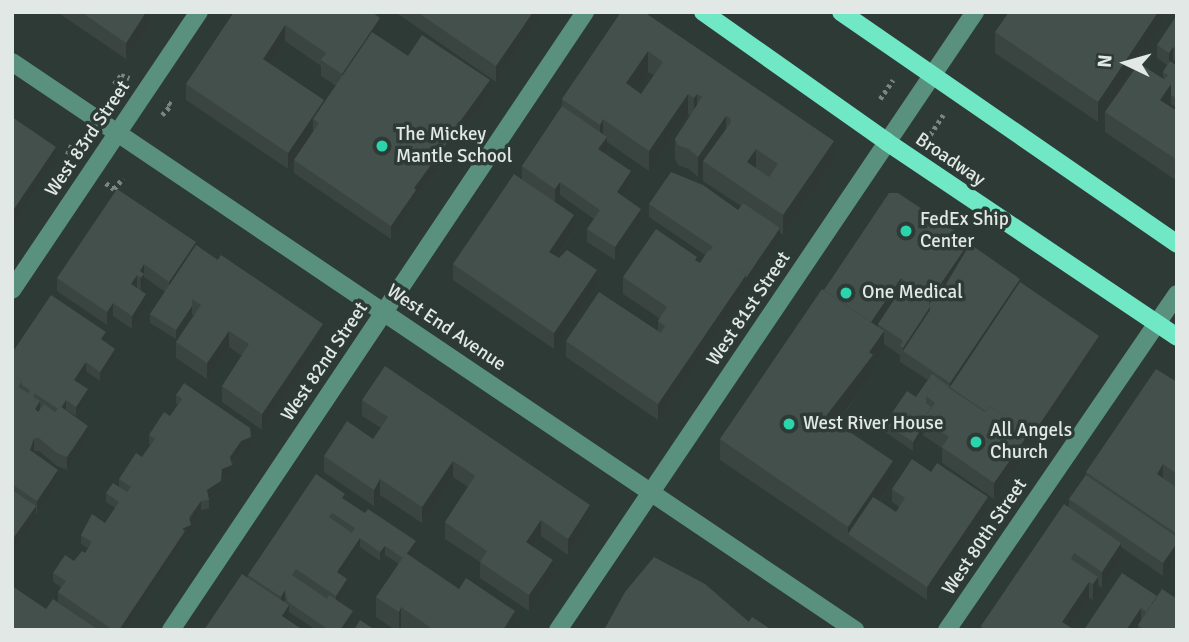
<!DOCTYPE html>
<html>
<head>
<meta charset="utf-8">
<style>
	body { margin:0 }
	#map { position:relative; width:1189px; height:642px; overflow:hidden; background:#2e3a35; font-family:Signika,sans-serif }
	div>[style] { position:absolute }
	.path>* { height:4.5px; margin-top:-2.25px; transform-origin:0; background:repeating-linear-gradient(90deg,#7b8581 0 3.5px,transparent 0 7px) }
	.minor>* { height:18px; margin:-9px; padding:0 9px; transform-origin:9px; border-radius:9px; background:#5a907e }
	.major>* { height:18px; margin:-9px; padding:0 9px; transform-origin:9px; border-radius:9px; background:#71e8c5 }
	.wall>* { inset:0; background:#3a4541 }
	.shaded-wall>* { inset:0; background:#303835 }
	.building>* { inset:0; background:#44504c }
	.dots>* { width:19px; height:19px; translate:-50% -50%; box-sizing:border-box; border:4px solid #2e3a35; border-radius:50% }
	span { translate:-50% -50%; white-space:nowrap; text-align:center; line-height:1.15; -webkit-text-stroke:7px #2e3a35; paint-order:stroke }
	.poi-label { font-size:19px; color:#e1e8e5 }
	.left { translate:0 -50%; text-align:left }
	.street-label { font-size:19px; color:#e1e8e5 }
	.frame { position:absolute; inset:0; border:14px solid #e1e8e5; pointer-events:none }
	.north { position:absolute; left:1091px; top:28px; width:70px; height:70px; -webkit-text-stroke:5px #2e3a35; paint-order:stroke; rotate:275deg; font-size:19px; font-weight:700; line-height:28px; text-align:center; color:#e1e8e5 }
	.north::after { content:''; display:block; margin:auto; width:24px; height:32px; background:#e1e8e5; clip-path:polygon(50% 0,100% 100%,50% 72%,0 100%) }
</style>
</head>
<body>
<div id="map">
	<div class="path">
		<i style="left:114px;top:84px;width:11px;rotate:-52deg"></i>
		<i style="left:121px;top:75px;width:9px;rotate:21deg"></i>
		<i style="left:880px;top:99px;width:23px;rotate:-56deg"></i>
		<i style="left:162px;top:115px;width:13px;rotate:-48deg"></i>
		<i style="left:171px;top:105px;width:7px;rotate:-146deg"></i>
		<i style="left:930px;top:135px;width:24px;rotate:-57deg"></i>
		<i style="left:72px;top:145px;width:12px;rotate:114deg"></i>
		<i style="left:67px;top:156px;width:8px;rotate:40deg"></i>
		<i style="left:106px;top:183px;width:10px;rotate:37deg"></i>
		<i style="left:114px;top:189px;width:14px;rotate:-51deg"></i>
	</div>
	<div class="minor">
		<i style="left:12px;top:62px;width:1017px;rotate:33.97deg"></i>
		<i style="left:12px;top:290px;width:335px;rotate:-56.1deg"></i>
		<i style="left:171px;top:630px;width:744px;rotate:-56.18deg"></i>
		<i style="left:558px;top:630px;width:746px;rotate:-55.99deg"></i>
		<i style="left:947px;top:630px;width:407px;rotate:-55.6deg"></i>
	</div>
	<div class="major">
		<i style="left:703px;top:12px;width:225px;rotate:35.2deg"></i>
		<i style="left:887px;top:142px;width:349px;rotate:33.9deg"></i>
		<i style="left:841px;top:12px;width:408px;rotate:34.6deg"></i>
	</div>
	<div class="wall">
		<i style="clip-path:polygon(57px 12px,151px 12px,151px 21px,126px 59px)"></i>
		<i style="clip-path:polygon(evenodd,234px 12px,380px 34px,378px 36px,408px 56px,490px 93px,447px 152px,447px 156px,416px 198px,416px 203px,391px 239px,294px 173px,294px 160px,288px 169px,186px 100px,186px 84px,234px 12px,285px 41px,321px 66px,321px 76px,336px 86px,324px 104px,270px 64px,285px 41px)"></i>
		<i style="clip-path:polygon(395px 12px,544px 12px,496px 82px)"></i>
		<i style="clip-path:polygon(evenodd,621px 12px,834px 161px,783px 235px,780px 233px,780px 241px,658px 420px,566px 357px,566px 341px,658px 331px,658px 321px,659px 318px,623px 294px,623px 277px,697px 261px,700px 263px,705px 255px,649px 217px,649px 204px,738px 210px,741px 206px,703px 181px,703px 169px,698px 177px,689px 169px,678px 165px,675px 159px,675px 139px,690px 116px,688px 114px,649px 171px,607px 142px,607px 150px,605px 153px,631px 184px,623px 196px,641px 222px,615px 260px,587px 242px,587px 229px,594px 219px,560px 195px,555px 202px,574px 231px,557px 257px,597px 286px,554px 349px,453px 280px,453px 264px,522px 179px,522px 166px,562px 106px,562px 99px,621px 12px,648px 72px,654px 75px,641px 94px,635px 90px,648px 72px)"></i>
		<i style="clip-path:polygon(1165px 12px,1165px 22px,1098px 122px,995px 53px,995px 32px)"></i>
		<i style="clip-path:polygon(1177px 15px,1177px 62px,1173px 60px,1172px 63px,1177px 66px,1177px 108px,1171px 104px,1169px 106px,1177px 111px,1177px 181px,1105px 132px,1105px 112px,1163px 78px,1163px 72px,1167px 65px,1157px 58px,1157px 45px)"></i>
		<i style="clip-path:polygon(970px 244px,1020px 282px,1099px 345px,994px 499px,942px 463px,942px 448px,923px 435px,913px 451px,885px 432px,885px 423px,916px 397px,928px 380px,900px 362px,900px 355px,884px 344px,884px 351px,873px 367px,873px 375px,837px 423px,893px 481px,880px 501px,896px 512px,899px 507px,892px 502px,892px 489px,988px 510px,927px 600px,720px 460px,720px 439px,824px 290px)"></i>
		<i style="clip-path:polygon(196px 245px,323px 340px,262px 430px,222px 402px,222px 386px,242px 356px,229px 347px,207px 379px,176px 358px,176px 342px,194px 316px,192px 315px,176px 339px,150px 323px,150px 314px,165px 292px,144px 277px,144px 287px,141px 291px,146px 307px,132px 329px,113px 316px,107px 325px,57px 291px,57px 278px)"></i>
		<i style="clip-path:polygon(106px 341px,115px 358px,100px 381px,86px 371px,78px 382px,88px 398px,76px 416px,66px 410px,66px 411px,88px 439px,67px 470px,57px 466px,39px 451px,34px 451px,33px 453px,58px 483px,37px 514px,36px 513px,36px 519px,12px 553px,12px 353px)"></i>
		<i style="clip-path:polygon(1177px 382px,1177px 556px,1163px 576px,1121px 547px,1121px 559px,1102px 588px,1098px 585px,1098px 593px,1093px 600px,1089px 598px,1069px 627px,1073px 630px,981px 630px,981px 626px,1069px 507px,1069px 499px,1086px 475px,1086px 472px)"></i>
		<i style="clip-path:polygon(176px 395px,251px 446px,241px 450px,232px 464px,232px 475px,222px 478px,221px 490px,209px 499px,209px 509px,201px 510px,191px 524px,191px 534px,185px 537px,185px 540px,125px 630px,99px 630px,58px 602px,58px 592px,61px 587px,53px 582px,53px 573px,74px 561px,85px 553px,88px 548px,81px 544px,81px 535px,105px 523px,115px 508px,106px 502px,106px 493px,119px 486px,119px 479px,142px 457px,150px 445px,149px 444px,149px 435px,170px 416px,178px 405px,176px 404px)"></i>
		<i style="clip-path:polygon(362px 400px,590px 521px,568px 555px,541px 536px,534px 547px,553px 576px,529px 611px,480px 578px,480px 562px,445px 539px,445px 522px,468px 487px,453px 477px,422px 523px,380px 495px,374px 506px,324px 472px,324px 456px,373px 439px,381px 428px,362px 416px)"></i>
		<i style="clip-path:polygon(345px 500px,416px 550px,411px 557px,515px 630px,404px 630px,401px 628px,400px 630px,395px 630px,376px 617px,376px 597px,399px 564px,385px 555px,380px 561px,360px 547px,341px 575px,347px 588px,338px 601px,353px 620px,347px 630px,316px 630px,289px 612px,204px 630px,248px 578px,248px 575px)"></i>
		<i style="clip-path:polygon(1122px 573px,1177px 630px,1138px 630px,1138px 625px,1135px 630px,1084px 630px)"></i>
	</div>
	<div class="shaded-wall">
		<i style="clip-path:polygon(146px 12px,151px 12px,151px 21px,126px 59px,126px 43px)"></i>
		<i style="clip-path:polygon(533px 12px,544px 12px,496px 82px,496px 66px)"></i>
		<i style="clip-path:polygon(1158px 12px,1165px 12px,1165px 22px,1098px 122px,1098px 102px)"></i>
		<i style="clip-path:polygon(380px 18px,380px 34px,342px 90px,342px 74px)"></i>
		<i style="clip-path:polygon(285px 25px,285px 41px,263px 75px,263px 59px)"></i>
		<i style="clip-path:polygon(1173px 47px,1173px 60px,1169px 66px,1169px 53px)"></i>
		<i style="clip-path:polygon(648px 51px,648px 72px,626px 104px,626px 83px)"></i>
		<i style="clip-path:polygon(490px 80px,490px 93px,447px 152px,447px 156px,416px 198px,416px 203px,391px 239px,391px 226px,414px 188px,445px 142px)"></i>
		<i style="clip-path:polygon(1171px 84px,1171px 104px,1160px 120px,1160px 100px)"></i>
		<i style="clip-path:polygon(688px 94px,688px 114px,649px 171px,649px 151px)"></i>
		<i style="clip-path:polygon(697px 94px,697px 114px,694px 118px,694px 98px)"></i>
		<i style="clip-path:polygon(324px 100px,324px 117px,313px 119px,313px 132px,288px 169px,288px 153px)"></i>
		<i style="clip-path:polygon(726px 116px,726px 136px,703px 161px,703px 169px,698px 177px,698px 157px)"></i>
		<i style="clip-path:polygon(603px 119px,603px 139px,600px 145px,600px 125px)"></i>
		<i style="clip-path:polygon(607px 137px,607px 150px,598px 162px,598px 149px)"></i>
		<i style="clip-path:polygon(834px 141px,834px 161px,783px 235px,783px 215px)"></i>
		<i style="clip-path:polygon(56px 147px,56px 160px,12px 225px,12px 212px)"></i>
		<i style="clip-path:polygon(756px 149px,756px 169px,747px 162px)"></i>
		<i style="clip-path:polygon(631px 171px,631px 184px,617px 205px,617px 192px)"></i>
		<i style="clip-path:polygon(560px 182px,560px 195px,555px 202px,555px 189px)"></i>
		<i style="clip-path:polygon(641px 209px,641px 222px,615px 260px,615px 247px)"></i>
		<i style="clip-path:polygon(574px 215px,574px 231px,549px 268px,549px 252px)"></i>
		<i style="clip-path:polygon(780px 228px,780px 241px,658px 420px,658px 404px,746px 275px)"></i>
		<i style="clip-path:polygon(970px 241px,970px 257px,903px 351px,903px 348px,929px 301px)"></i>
		<i style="clip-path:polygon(196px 242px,196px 255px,169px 295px,169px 282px)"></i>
		<i style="clip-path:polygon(144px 264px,144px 287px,141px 291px,140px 271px)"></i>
		<i style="clip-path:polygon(597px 270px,597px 286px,554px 349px,554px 333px)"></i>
		<i style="clip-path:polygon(137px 275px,137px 288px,131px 284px)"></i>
		<i style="clip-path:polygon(901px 278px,901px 295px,878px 324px,878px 329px,869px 325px)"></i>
		<i style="clip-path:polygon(1020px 279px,1020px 292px,950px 387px,950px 383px)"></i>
		<i style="clip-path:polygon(146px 294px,146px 307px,132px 329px,132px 316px)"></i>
		<i style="clip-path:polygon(113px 303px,113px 316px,107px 325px,107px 312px)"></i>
		<i style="clip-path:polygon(192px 306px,192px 315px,176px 339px,176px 330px)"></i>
		<i style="clip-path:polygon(323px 324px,323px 340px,262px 430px,262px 414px)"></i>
		<i style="clip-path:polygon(229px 331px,229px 347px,207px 379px,207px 363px)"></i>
		<i style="clip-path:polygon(884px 331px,884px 351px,873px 367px,873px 375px,826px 436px,826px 416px)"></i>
		<i style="clip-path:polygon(106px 332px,106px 341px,101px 349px,101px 339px)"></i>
		<i style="clip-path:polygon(1099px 336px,1099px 345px,994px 499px,994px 483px,1029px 433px)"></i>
		<i style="clip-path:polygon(115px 349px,115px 358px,100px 381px,100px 372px)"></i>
		<i style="clip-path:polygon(86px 362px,86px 371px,74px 389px,74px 380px)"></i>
		<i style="clip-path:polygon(88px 389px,88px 398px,76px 416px,76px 407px)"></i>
		<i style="clip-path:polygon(66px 400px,66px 410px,60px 419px,60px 410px)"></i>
		<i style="clip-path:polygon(40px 401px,40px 414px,35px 409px)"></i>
		<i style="clip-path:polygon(88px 426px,88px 439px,67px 470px,67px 457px)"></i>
		<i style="clip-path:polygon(923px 426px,923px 435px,913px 451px,913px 442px)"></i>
		<i style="clip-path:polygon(251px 437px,251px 446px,241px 450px,230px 466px,232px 465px,232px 475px,222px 478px,221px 490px,207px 500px,207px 490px,230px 457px,241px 441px)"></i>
		<i style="clip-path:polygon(34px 438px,34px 451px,30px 463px,30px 450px)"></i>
		<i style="clip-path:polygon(453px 461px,453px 477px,422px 523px,422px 507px)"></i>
		<i style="clip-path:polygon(893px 461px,893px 481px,854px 538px,848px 534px,848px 547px,848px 527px)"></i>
		<i style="clip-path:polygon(1163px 464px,1163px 480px,1157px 474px)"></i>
		<i style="clip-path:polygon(58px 470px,58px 483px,37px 514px,37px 501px)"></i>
		<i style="clip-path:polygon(380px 479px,380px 495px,374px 506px,374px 490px)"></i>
		<i style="clip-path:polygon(988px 497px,988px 510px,927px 600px,927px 587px)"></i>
		<i style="clip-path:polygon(201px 501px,201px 510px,190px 526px,191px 525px,191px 534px,185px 537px,185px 540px,125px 630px,119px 630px)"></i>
		<i style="clip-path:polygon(590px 505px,590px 521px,568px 555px,568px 539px)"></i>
		<i style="clip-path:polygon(36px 506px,36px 519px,12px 553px,12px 540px)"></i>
		<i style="clip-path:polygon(541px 520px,541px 536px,526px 558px,526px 542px)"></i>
		<i style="clip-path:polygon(360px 538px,360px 547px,337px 581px,337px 572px)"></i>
		<i style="clip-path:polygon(416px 541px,416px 550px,404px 568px,404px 558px)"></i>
		<i style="clip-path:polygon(1121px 543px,1121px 559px,1102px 588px,1102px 572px)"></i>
		<i style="clip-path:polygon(1177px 543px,1177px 556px,1163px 576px,1163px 563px)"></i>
		<i style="clip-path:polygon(385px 546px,385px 555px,380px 561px,380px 552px)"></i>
		<i style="clip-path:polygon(553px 560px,553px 576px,529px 611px,529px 595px)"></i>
		<i style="clip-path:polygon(1098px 577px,1098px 593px,1093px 600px,1093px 584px)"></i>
		<i style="clip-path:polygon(347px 579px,347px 588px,336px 605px,336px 596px)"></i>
		<i style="clip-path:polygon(1089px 582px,1089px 598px,1067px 630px,1062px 622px)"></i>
		<i style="clip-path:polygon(285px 590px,285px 600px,281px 606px,281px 597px)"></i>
		<i style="clip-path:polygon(289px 605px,289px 626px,282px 616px)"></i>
		<i style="clip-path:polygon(401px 607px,401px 628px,399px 630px,399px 612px)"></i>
		<i style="clip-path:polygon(1141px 608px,1141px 621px,1135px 630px,1126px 630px)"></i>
		<i style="clip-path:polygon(353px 611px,353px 620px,347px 630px,340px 630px)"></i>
		<i style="clip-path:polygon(515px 611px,515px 630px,503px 630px)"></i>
	</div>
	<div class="building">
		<i style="clip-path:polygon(81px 12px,146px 12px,126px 43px)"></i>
		<i style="clip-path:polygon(234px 12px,372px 12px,380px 18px,342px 74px,321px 60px,326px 53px,285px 25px,275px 41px,263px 59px,324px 100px,288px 153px,186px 84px)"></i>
		<i style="clip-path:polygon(417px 12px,533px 12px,496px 66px)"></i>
		<i style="clip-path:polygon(evenodd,621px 12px,644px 12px,834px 141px,783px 215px,703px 161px,731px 122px,730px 118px,726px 116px,698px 157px,689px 149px,678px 145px,675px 139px,702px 97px,697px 94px,694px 98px,688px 94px,649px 151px,603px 119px,600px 125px,562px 99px,621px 12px,648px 51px,663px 62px,641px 94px,626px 83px,648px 51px,621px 12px,756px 149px,778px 164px,769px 177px,747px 162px,756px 149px)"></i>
		<i style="clip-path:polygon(1009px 12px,1158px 12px,1098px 102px,995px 32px)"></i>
		<i style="clip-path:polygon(1177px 15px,1177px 49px,1173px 47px,1169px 53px,1157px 45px)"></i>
		<i style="clip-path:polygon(372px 32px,408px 56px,422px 35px,490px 80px,445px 142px,447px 143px,414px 188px,416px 190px,391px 226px,294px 160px,319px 123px,313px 119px)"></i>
		<i style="clip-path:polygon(1170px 61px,1177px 66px,1177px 99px,1171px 95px,1171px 84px,1164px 80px,1168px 75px,1163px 72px)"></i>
		<i style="clip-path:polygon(1139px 63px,1171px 84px,1160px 100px,1177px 111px,1177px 160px,1105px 112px)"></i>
		<i style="clip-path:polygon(562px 106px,607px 137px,598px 149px,631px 171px,617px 192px,641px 209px,615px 247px,587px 229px,600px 210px,560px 182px,555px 189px,522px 166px)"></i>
		<i style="clip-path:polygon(12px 117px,56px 147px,12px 212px)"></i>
		<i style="clip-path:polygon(671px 172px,703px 185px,738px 210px,743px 203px,780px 228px,746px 278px,746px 275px,710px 251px,713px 247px,649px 204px)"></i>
		<i style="clip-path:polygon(514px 174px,574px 215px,549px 252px,559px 258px,567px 250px,597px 270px,554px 333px,453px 264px)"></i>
		<i style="clip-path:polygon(117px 189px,196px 242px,169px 282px,144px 264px,140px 271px,144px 274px,141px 278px,137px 275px,131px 284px,146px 294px,132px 316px,113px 303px,107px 312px,57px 278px)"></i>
		<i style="clip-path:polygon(889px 193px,898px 193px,970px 241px,929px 301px,930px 307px,903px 348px,900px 346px,903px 341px,878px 324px,906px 282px,901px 278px,871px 322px,824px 290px)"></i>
		<i style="clip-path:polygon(656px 229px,697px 257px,695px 260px,700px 263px,709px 250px,746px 275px,658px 404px,566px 341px,599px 292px,661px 333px,665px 326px,658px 321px,667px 307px,623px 277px)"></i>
		<i style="clip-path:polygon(970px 244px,1020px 279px,950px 383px,903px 351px,930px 310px,930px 303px,942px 284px,945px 286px)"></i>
		<i style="clip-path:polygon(196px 245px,218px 260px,192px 299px,192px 306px,176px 330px,150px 314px)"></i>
		<i style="clip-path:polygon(221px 255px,323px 324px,262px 414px,222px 386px,249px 344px,229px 331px,207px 363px,176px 342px,201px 305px,192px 299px)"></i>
		<i style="clip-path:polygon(1020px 282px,1099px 336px,1029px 440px,1029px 433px,989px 406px,985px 411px,950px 387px)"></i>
		<i style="clip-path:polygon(822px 289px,884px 331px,869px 352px,873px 355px,826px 416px,893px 461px,848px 527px,720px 439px)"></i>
		<i style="clip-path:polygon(51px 295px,106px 332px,101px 339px,115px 349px,100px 372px,86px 362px,81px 369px,74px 380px,88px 389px,76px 407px,66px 400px,61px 408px,60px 406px,58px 409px,22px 385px,22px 381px,12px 375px,12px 353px)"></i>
		<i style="clip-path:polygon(385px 366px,590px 505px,568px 539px,541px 520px,526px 542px,553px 560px,529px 595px,480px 562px,487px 551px,445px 522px,475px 476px,464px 468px,453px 461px,422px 507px,380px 479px,374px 490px,324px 456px,347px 421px,373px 439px,388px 417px,362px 400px)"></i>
		<i style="clip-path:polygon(1156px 369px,1177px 382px,1177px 474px,1163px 464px,1157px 474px,1177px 488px,1177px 534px,1086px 472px)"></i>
		<i style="clip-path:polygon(932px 374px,950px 387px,949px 388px,937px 380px,926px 396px,926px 403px,931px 407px,923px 419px,923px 426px,913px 442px,885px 423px,907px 391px,916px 397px)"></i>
		<i style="clip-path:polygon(12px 375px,22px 381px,18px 387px,28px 393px,30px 390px,35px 393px,33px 397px,40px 401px,35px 409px,38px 412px,44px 404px,55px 412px,60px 406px,88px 426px,67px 457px,57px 453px,39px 438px,34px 438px,30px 450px,58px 470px,37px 501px,12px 484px)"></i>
		<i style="clip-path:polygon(937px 380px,985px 412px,989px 406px,1029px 433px,994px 483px,942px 447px,949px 437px,923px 419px,935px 403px,926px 396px)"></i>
		<i style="clip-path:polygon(184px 383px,250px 428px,251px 437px,241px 441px,230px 457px,232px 465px,222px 469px,221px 481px,207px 490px,209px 500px,201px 501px,189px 517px,191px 525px,182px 529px,185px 531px,119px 630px,113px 630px,58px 592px,66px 581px,53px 573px,65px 555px,74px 561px,82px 551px,85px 553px,92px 542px,81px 535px,92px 514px,105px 523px,119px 502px,106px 493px,113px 483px,127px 492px,131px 487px,119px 479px,136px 453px,142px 457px,155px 439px,149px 435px,164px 412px,170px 416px,182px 399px,176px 395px)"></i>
		<i style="clip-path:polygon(912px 459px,931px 472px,937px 463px,988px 497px,927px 587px,848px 534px,873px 497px,896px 512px,905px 498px,892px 489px)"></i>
		<i style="clip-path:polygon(evenodd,316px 474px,345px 494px,342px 498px,365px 513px,368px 509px,416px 541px,403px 558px,385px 546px,380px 552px,360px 538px,337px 572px,347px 579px,336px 596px,296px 569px,292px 575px,327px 599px,329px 595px,353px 611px,340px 630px,329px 630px,288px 602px,285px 590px,281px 597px,248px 575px,316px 474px,332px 513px,355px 528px,352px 533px,329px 517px,332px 513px)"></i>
		<i style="clip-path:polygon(1086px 475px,1177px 537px,1177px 543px,1163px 563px,1069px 499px)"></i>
		<i style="clip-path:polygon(12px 490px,36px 506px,12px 540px)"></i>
		<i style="clip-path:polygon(1064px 504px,1121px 543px,1102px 572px,1074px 553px,1071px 559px,1098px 577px,1093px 584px,1089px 582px,1062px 622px,1073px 629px,986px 630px,981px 626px)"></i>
		<i style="clip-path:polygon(406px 553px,459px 589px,466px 578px,515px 611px,503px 630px,434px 630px,401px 607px,399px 612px,376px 597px)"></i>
		<i style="clip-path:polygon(654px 557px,705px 584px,749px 622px,752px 617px,772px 630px,604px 630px,625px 592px)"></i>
		<i style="clip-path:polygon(1122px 573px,1157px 596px,1146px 612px,1141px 608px,1126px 630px,1084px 630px)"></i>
		<i style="clip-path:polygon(242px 574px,289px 605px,282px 616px,303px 630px,204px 630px)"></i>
		<i style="clip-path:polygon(12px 586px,46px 609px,53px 599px,99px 630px,12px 630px)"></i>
		<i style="clip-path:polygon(1162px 589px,1177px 599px,1177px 630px,1145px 630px,1138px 625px)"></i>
		<i style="clip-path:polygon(360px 620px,375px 630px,354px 630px)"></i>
	</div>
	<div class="dots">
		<i style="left:382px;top:146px;background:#2bd5ac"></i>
		<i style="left:906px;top:231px;background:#2bd5ac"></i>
		<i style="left:846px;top:293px;background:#2bd5ac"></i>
		<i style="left:789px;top:424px;background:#2bd5ac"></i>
		<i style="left:976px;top:442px;background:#2bd5ac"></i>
	</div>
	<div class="poi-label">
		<span class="left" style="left:396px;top:146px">The Mickey<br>Mantle School</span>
		<span class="left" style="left:920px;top:231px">FedEx Ship<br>Center</span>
		<span class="left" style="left:862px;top:293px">One Medical</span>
		<span class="left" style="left:803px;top:424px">West River House</span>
		<span class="left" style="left:990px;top:442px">All Angels<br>Church</span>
	</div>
	<div class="street-label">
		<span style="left:88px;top:139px;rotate:-56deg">West 83rd Street</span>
		<span style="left:950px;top:160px;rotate:34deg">Broadway</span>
		<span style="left:749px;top:309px;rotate:-56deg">West 81st Street</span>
		<span style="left:446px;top:328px;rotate:34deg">West End Avenue</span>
		<span style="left:325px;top:362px;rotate:-56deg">West 82nd Street</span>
		<span style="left:985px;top:537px;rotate:-56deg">West 80th Street</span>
	</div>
	<div class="frame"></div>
	<div class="north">N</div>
</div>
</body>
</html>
